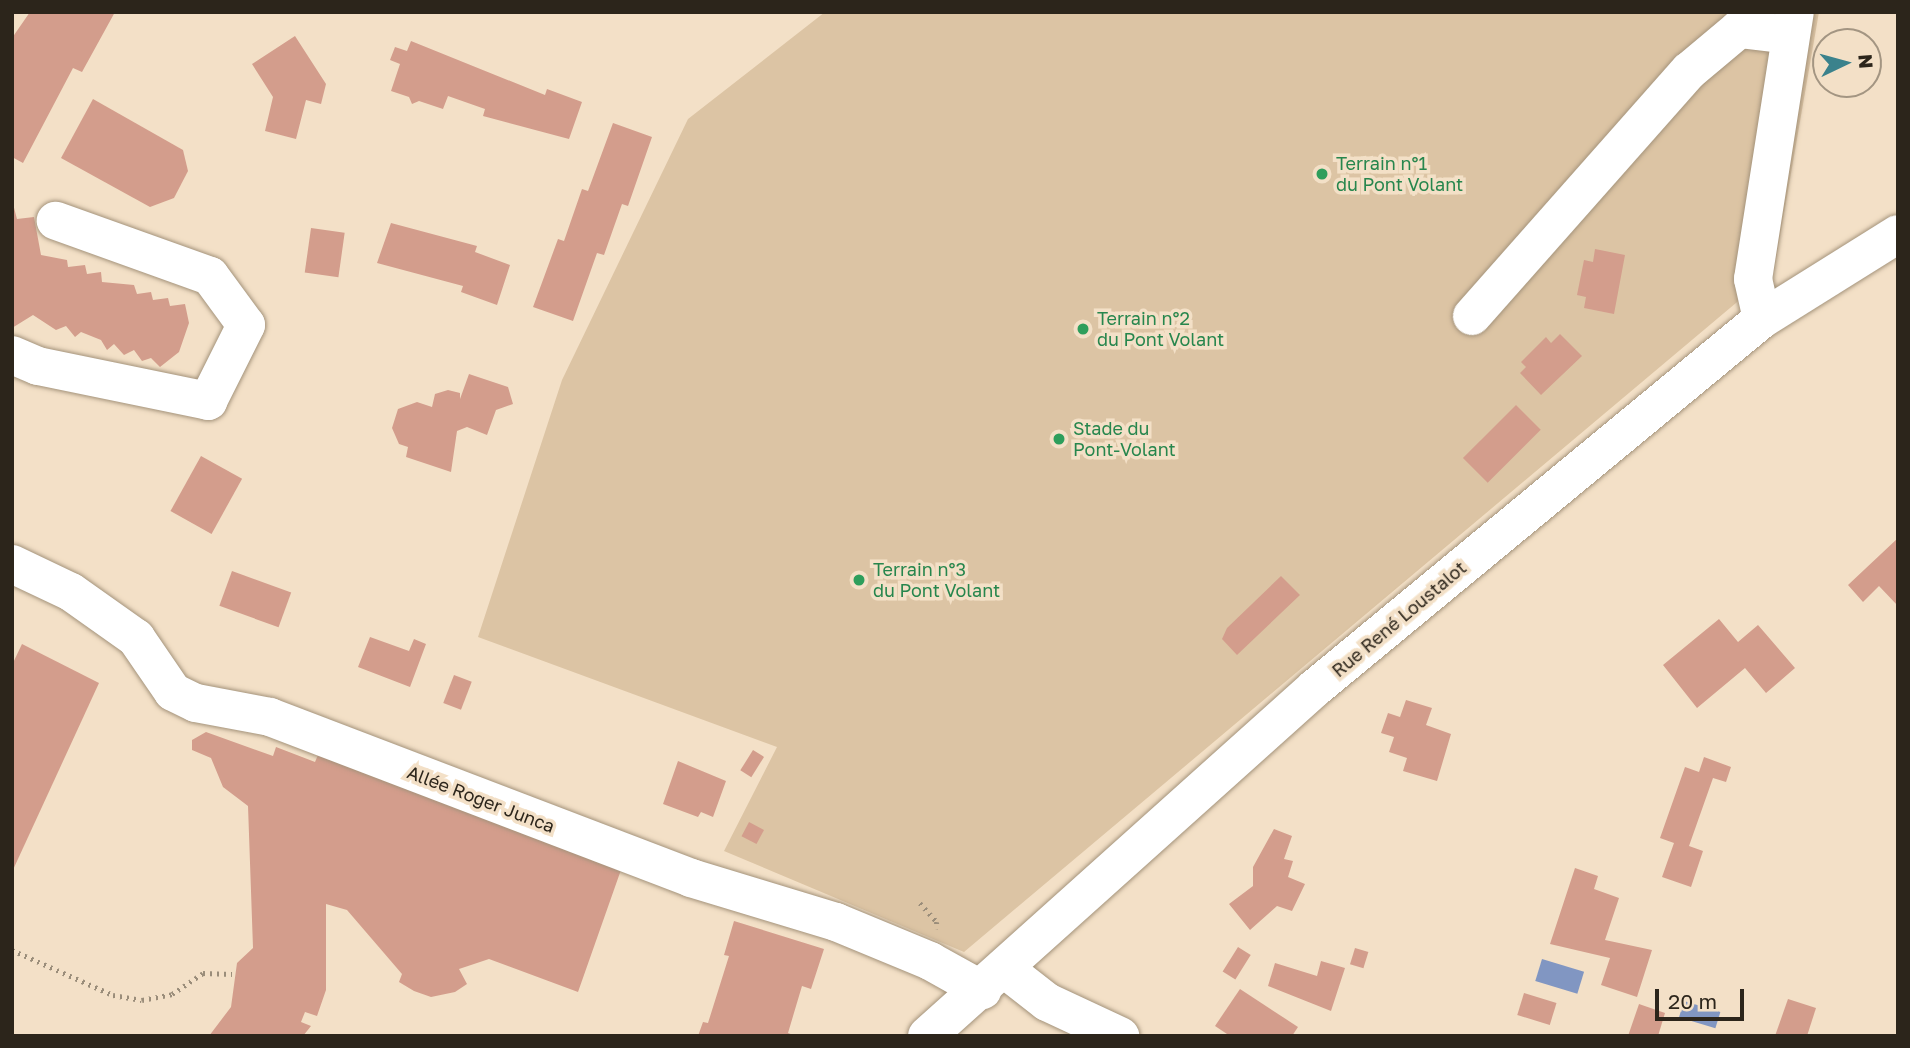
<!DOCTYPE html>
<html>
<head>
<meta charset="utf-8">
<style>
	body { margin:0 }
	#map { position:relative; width:1910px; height:1048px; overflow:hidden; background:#f3e0c7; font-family:"Golos Text",sans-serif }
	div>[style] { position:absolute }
	.green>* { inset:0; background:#dcc4a4 }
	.water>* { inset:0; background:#8196c2; transform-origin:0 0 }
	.building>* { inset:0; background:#d39d8c; transform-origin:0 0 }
	.path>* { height:4.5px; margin-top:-2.25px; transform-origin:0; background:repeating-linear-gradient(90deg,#9a8d7a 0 2px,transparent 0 7px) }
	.roads { filter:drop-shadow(0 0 2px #a4937b) drop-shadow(0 0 2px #a4937b) }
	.minor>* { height:38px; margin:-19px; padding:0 19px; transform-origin:19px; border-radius:19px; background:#fff }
	.dots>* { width:19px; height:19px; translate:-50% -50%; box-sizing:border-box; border:4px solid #f3e0c7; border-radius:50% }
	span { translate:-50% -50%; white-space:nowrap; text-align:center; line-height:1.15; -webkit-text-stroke:7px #f3e0c7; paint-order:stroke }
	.leisure-label { font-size:18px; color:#27864d }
	.left { translate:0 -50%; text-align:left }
	.street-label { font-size:18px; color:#2c251b }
	.frame { position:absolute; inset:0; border:14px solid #2c251b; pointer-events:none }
	.north { position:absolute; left:1812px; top:28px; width:70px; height:70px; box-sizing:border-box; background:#f3e0c7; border:2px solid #a39582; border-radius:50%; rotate:85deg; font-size:19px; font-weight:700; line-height:28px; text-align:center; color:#2c251b }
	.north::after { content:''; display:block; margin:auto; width:24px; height:32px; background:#3b828c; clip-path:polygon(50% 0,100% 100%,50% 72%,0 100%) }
	.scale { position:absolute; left:1655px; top:989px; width:89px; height:32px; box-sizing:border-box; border:4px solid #2c251b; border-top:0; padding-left:9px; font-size:21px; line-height:24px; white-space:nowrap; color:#2c251b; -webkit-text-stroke:5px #f3e0c7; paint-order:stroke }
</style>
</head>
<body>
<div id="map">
	<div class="green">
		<i style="clip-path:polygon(825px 12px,1819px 12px,1774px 271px,964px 952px,724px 851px,777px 747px,478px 637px,562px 380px,688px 119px)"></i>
	</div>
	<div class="water">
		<i style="left:1542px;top:959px;width:44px;height:23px;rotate:17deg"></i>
		<i style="left:1684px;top:1001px;width:38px;height:17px;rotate:17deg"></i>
	</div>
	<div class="building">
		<i style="clip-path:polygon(30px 12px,115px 12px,82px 72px,73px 68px,23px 163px,12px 157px,12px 38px)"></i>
		<i style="clip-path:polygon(295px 36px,326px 84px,321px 104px,306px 100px,296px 139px,265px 131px,273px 97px,252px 64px)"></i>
		<i style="clip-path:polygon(411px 41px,545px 95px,547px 89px,582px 102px,569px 139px,483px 116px,485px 109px,448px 96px,443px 109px,419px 101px,412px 104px,409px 97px,391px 91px,400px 64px,390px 60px,395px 47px,407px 51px)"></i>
		<i style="clip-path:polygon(93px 99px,183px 150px,188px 171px,174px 198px,150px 207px,61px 158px)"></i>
		<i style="clip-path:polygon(613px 123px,652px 137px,628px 206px,622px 204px,604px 255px,597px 253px,573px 321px,533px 307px,558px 239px,564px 241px,582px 189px,588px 191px)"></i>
		<i style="clip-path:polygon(12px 200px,17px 219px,34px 217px,41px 255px,67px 260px,68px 267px,85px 265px,87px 274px,101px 272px,102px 282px,134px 285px,137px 294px,151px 292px,153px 300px,168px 298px,170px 306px,185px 304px,189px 323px,179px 352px,160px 367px,151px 358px,142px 361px,134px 350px,124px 355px,114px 344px,107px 350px,101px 340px,81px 332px,75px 337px,66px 326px,56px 330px,33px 315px,12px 328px)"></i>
		<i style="clip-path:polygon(391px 223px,477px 246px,475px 252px,510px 265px,497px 305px,461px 292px,463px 286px,377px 263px)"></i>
		<i style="left:311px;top:228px;width:34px;height:45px;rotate:8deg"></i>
		<i style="clip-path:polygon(1595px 249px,1625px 255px,1614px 314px,1584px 308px,1586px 297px,1577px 295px,1584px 260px,1593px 262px)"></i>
		<i style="clip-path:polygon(1560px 334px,1582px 356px,1541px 395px,1520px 373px,1526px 367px,1521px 362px,1546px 337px,1551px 343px)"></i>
		<i style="clip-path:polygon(469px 374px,508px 387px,513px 404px,496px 410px,487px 435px,467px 427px,457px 431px,451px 472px,406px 457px,408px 447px,399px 444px,392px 428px,398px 409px,417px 402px,432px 407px,435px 394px,448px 390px,460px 393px,460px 399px)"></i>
		<i style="left:1516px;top:405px;width:35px;height:75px;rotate:45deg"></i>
		<i style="left:201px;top:456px;width:47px;height:63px;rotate:29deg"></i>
		<i style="clip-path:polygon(1898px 538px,1898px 606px,1879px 586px,1863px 602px,1848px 585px)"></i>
		<i style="left:232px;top:571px;width:63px;height:37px;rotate:20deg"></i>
		<i style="clip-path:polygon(1281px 576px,1300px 595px,1237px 655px,1222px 639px,1227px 628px)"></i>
		<i style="clip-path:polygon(1719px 619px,1738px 642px,1758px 625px,1795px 668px,1766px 693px,1745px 668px,1697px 708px,1663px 665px)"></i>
		<i style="clip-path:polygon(370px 637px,409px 651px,414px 639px,426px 644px,410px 687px,358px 667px)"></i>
		<i style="clip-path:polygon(22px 644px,99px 683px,12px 872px,12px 665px)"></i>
		<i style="left:454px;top:675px;width:19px;height:30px;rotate:21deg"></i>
		<i style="clip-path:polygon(1406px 700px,1432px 708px,1426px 725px,1451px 734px,1437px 781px,1403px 771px,1407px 758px,1389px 752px,1394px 737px,1381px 733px,1388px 713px,1400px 717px)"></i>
		<i style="clip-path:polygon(206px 732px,273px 756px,276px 747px,315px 762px,318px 755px,622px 867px,578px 992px,489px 959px,459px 969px,467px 984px,455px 992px,431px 997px,414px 991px,399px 982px,402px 974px,347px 910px,326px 904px,326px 990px,317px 1016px,305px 1012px,301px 1022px,311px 1026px,303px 1036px,209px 1036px,231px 1007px,237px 963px,253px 948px,248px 806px,223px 787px,211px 758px,192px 750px,192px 740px)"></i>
		<i style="left:753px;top:750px;width:13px;height:24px;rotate:32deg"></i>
		<i style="clip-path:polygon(1704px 757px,1731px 767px,1726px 782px,1713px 778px,1689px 846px,1703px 851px,1691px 887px,1662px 877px,1674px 843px,1660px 838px,1685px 767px,1699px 772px)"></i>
		<i style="clip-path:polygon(678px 761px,726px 781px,713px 817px,701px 812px,698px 817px,663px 804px)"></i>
		<i style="left:749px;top:822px;width:17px;height:16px;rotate:28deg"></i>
		<i style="clip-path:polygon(1274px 829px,1292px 836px,1284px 859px,1293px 861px,1288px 877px,1305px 884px,1292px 911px,1277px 906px,1250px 930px,1229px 904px,1253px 886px,1253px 867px)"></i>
		<i style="clip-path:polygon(1575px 868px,1598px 876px,1594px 889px,1619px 898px,1605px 940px,1652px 950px,1637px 997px,1601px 985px,1610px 958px,1550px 944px)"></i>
		<i style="clip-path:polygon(734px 921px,824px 949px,811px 989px,802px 986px,788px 1033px,796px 1036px,698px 1036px,703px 1022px,708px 1023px,729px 956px,724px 955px)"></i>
		<i style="left:1238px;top:947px;width:15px;height:29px;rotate:32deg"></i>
		<i style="left:1355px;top:948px;width:14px;height:17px;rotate:17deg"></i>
		<i style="clip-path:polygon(1321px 961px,1345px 968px,1331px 1011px,1268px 986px,1275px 963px,1317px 976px)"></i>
		<i style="clip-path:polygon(1240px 989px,1298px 1027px,1292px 1036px,1230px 1036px,1215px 1026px)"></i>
		<i style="left:1524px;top:993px;width:34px;height:23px;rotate:17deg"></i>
		<i style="clip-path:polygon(1788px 999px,1816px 1008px,1807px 1036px,1775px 1036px)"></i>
		<i style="clip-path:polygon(1639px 1004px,1665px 1013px,1658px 1036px,1628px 1036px)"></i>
	</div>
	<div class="path">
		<i style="left:920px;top:903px;width:25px;rotate:48deg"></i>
		<i style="left:937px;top:922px;width:7px;rotate:98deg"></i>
		<i style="left:12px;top:950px;width:111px;rotate:24deg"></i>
		<i style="left:113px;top:995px;width:29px;rotate:10deg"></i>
		<i style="left:142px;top:1000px;width:31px;rotate:-11deg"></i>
		<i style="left:172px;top:994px;width:37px;rotate:-34deg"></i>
		<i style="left:203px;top:973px;width:29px;rotate:2deg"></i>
	</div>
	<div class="roads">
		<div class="minor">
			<i style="left:1472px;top:316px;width:327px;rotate:-48.5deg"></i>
			<i style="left:1689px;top:71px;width:65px;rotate:-40deg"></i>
			<i style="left:1739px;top:29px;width:51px;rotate:6.7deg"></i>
			<i style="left:1762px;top:319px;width:41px;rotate:-102.7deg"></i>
			<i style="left:1753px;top:279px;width:270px;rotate:-81.1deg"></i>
			<i style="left:12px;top:355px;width:28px;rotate:23deg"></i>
			<i style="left:38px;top:366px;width:174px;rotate:11.6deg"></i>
			<i style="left:208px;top:401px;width:85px;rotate:-63.4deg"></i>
			<i style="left:246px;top:325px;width:61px;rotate:-126.3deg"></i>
			<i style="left:210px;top:276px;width:164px;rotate:-160.3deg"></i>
			<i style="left:12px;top:564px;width:65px;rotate:25.4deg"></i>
			<i style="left:71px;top:592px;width:80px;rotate:35.3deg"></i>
			<i style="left:136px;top:638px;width:65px;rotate:55.6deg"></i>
			<i style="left:173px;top:692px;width:25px;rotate:26deg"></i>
			<i style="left:196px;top:703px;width:75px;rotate:10.7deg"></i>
			<i style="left:270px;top:717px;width:451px;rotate:20.9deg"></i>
			<i style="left:691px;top:878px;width:152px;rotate:16.9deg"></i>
			<i style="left:836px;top:922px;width:102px;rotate:22.5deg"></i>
			<i style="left:930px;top:961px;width:60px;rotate:29.1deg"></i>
			<i style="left:1006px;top:970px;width:52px;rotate:38deg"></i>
			<i style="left:1047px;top:1002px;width:81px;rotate:25deg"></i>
			<i style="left:927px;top:1036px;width:521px;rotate:-41.89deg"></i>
			<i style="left:1315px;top:688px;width:580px;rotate:-39.54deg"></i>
			<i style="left:1762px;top:319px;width:160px;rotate:-32deg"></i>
		</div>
	</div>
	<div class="dots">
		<i style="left:1322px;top:174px;background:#2e9e5b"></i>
		<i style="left:1083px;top:329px;background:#2e9e5b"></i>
		<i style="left:1059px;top:439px;background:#2e9e5b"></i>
		<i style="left:859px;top:580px;background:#2e9e5b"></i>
	</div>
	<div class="leisure-label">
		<span class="left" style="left:1336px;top:174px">Terrain n°1<br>du Pont Volant</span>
		<span class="left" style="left:1097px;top:329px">Terrain n°2<br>du Pont Volant</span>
		<span class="left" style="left:1073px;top:439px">Stade du<br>Pont-Volant</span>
		<span class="left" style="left:873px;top:580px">Terrain n°3<br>du Pont Volant</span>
	</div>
	<div class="street-label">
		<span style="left:1399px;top:619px;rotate:-40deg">Rue René Loustalot</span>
		<span style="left:481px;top:799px;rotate:21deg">Allée Roger Junca</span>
	</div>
	<div class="frame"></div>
	<div class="north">N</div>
	<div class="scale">20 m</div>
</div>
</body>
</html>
